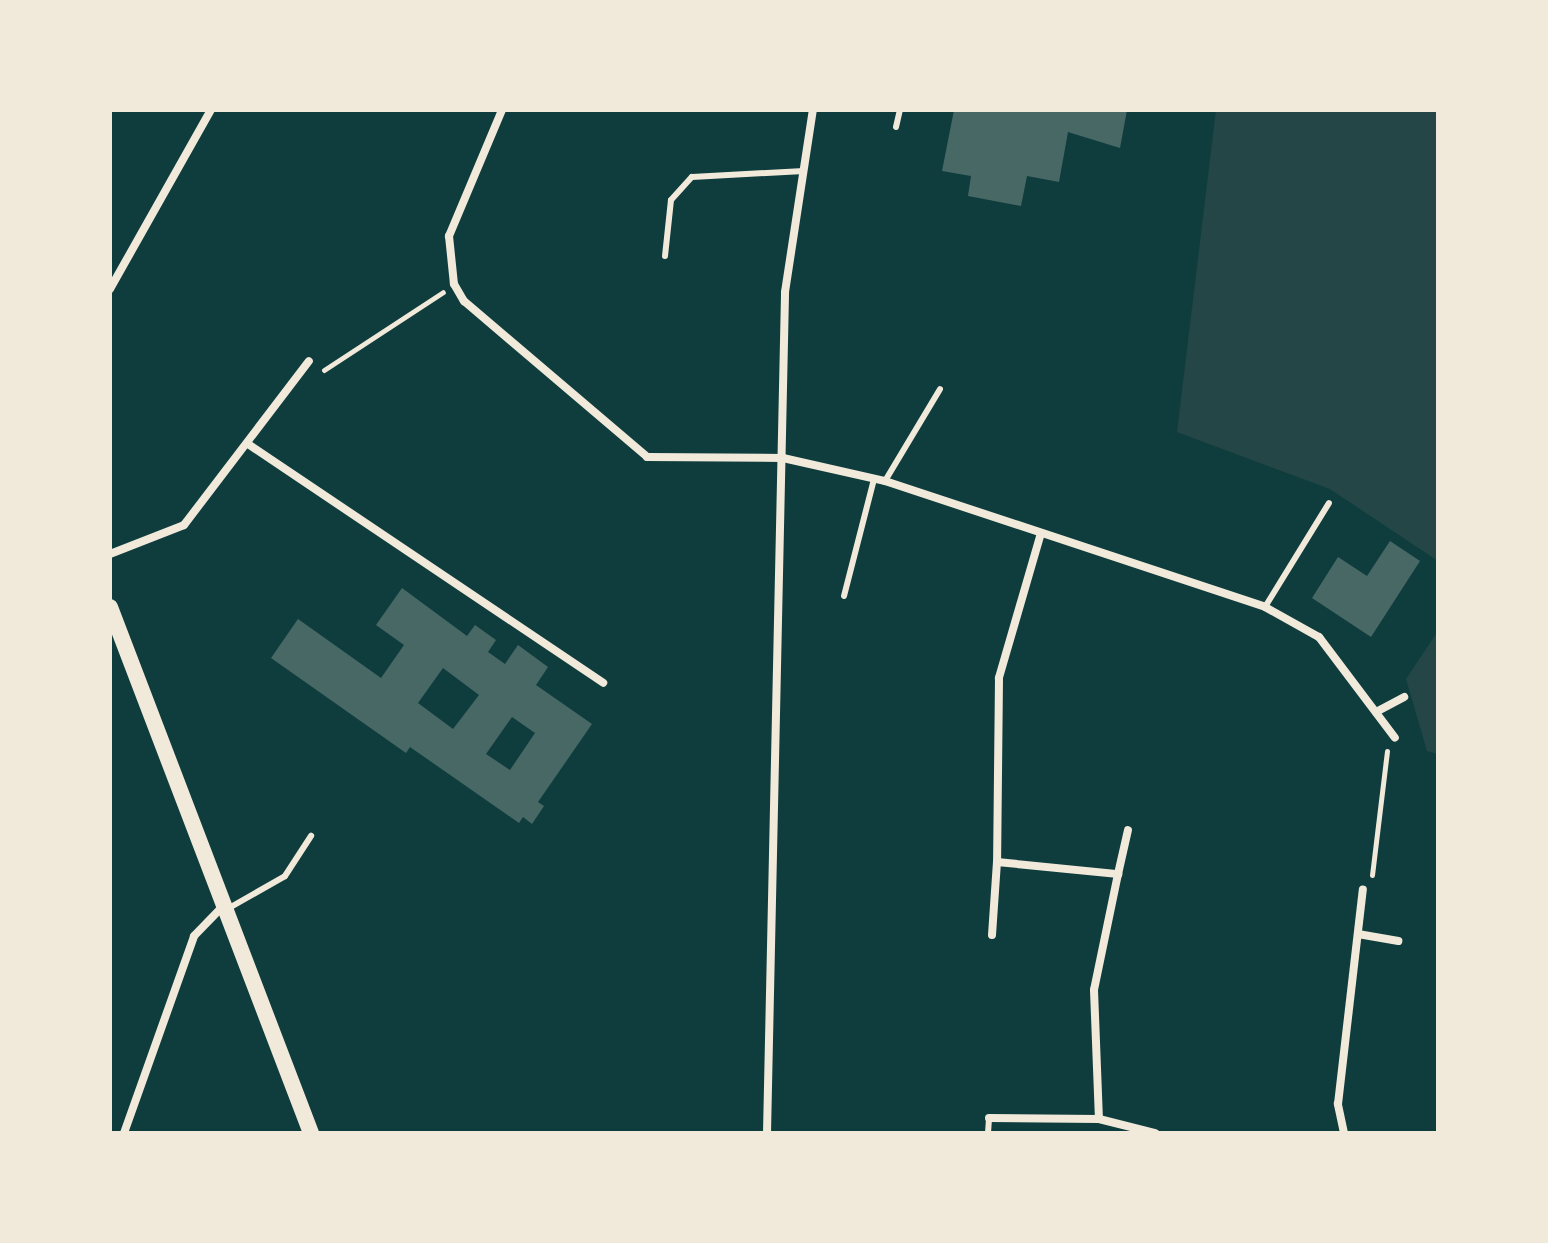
<!DOCTYPE html>
<html>
<head>
<meta charset="utf-8">
<style>
	body { margin:0 }
	#map { position:relative; width:1548px; height:1243px; overflow:hidden; background:#0f3d3e; font-family:Barlow,sans-serif }
	div>[style] { position:absolute }
	.green>* { inset:0; background:#244646 }
	.building>* { inset:0; background:#486865 }
	.path>* { height:5px; margin:-2.5px; padding:0 2.5px; transform-origin:2.5px; border-radius:2.5px; background:#f1e9da }
	.service>* { height:6px; margin:-3px; padding:0 3px; transform-origin:3px; border-radius:3px; background:#f1e9da }
	.minor>* { height:8px; margin:-4px; padding:0 4px; transform-origin:4px; border-radius:4px; background:#f1e9da }
	.secondary>* { height:16px; margin:-8px; padding:0 8px; transform-origin:8px; border-radius:8px; background:#f1e9da }
	span { translate:-50% -50%; white-space:nowrap; text-align:center; line-height:1.15; -webkit-text-stroke:6px #f1e9da; paint-order:stroke }
	.frame { position:absolute; inset:0; border:112px solid #f1e9da; pointer-events:none }
</style>
</head>
<body>
<div id="map">
	<div class="green">
		<i style="clip-path:polygon(1216px 110px,1438px 110px,1438px 561px,1330px 489px,1177px 432px)"></i>
		<i style="clip-path:polygon(1438px 631px,1438px 754px,1427px 751px,1406px 679px)"></i>
	</div>
	<div class="building">
		<i style="clip-path:polygon(954px 110px,1127px 110px,1120px 148px,1068px 132px,1059px 182px,1027px 176px,1021px 206px,968px 196px,971px 176px,942px 171px)"></i>
		<i style="clip-path:polygon(1390px 541px,1420px 561px,1371px 637px,1312px 598px,1338px 557px,1367px 576px)"></i>
		<i style="clip-path:polygon(evenodd,402px 588px,467px 636px,475px 625px,496px 640px,488px 652px,505px 664px,518px 645px,548px 667px,536px 685px,592px 724px,538px 802px,544px 806px,532px 824px,523px 817px,519px 823px,410px 747px,406px 753px,271px 658px,298px 619px,381px 678px,404px 645px,376px 625px,402px 588px,443px 668px,479px 695px,453px 729px,418px 703px,443px 668px,402px 588px,512px 717px,535px 733px,510px 770px,486px 754px,512px 717px)"></i>
	</div>
	<div class="path">
		<i style="left:324px;top:370px;width:142px;rotate:-33.2deg"></i>
		<i style="left:1372px;top:875px;width:125px;rotate:-83.1deg"></i>
	</div>
	<div class="service">
		<i style="left:896px;top:127px;width:17px;rotate:-77deg"></i>
		<i style="left:665px;top:256px;width:56px;rotate:-83.9deg"></i>
		<i style="left:671px;top:200px;width:31px;rotate:-48deg"></i>
		<i style="left:692px;top:177px;width:112px;rotate:-3.1deg"></i>
		<i style="left:885px;top:481px;width:107px;rotate:-59.1deg"></i>
		<i style="left:844px;top:596px;width:121px;rotate:-75.6deg"></i>
		<i style="left:1265px;top:607px;width:122px;rotate:-58.4deg"></i>
		<i style="left:229px;top:908px;width:64px;rotate:-29.7deg"></i>
		<i style="left:285px;top:876px;width:48px;rotate:-57deg"></i>
		<i style="left:988px;top:1133px;width:15px;rotate:-86deg"></i>
	</div>
	<div class="minor">
		<i style="left:502px;top:110px;width:137px;rotate:112.8deg"></i>
		<i style="left:449px;top:236px;width:48px;rotate:84.1deg"></i>
		<i style="left:454px;top:284px;width:20px;rotate:60deg"></i>
		<i style="left:464px;top:301px;width:240px;rotate:40.4deg"></i>
		<i style="left:647px;top:457px;width:136px;rotate:0.4deg"></i>
		<i style="left:783px;top:458px;width:105px;rotate:12.7deg"></i>
		<i style="left:885px;top:481px;width:400px;rotate:18.3deg"></i>
		<i style="left:1265px;top:607px;width:62px;rotate:29.1deg"></i>
		<i style="left:1319px;top:637px;width:126px;rotate:53deg"></i>
		<i style="left:110px;top:289px;width:206px;rotate:-60.6deg"></i>
		<i style="left:248px;top:444px;width:428px;rotate:33.9deg"></i>
		<i style="left:1041px;top:533px;width:151px;rotate:106.2deg"></i>
		<i style="left:999px;top:678px;width:184px;rotate:90.6deg"></i>
		<i style="left:997px;top:862px;width:122px;rotate:5.7deg"></i>
		<i style="left:1118px;top:874px;width:118px;rotate:101.7deg"></i>
		<i style="left:1094px;top:990px;width:129px;rotate:87.8deg"></i>
		<i style="left:110px;top:554px;width:79px;rotate:-21.4deg"></i>
		<i style="left:184px;top:525px;width:206px;rotate:-52.7deg"></i>
		<i style="left:1376px;top:712px;width:32px;rotate:-28deg"></i>
		<i style="left:1118px;top:874px;width:45px;rotate:-77.2deg"></i>
		<i style="left:1358px;top:934px;width:41px;rotate:9.9deg"></i>
		<i style="left:992px;top:935px;width:73px;rotate:-86.1deg"></i>
		<i style="left:989px;top:1118px;width:110px;rotate:0.5deg"></i>
		<i style="left:1099px;top:1119px;width:58px;rotate:14deg"></i>
		<i style="left:124px;top:1133px;width:209px;rotate:-70.4deg"></i>
		<i style="left:194px;top:936px;width:45px;rotate:-45.9deg"></i>
		<i style="left:767px;top:1133px;width:841px;rotate:-88.77deg"></i>
		<i style="left:785px;top:292px;width:184px;rotate:-81.3deg"></i>
		<i style="left:1344px;top:1133px;width:30px;rotate:-102deg"></i>
		<i style="left:1338px;top:1104px;width:216px;rotate:-83.4deg"></i>
	</div>
	<div class="secondary">
		<i style="left:110px;top:607px;width:563px;rotate:69.09deg"></i>
	</div>
	<div class="frame"></div>
</div>
</body>
</html>
